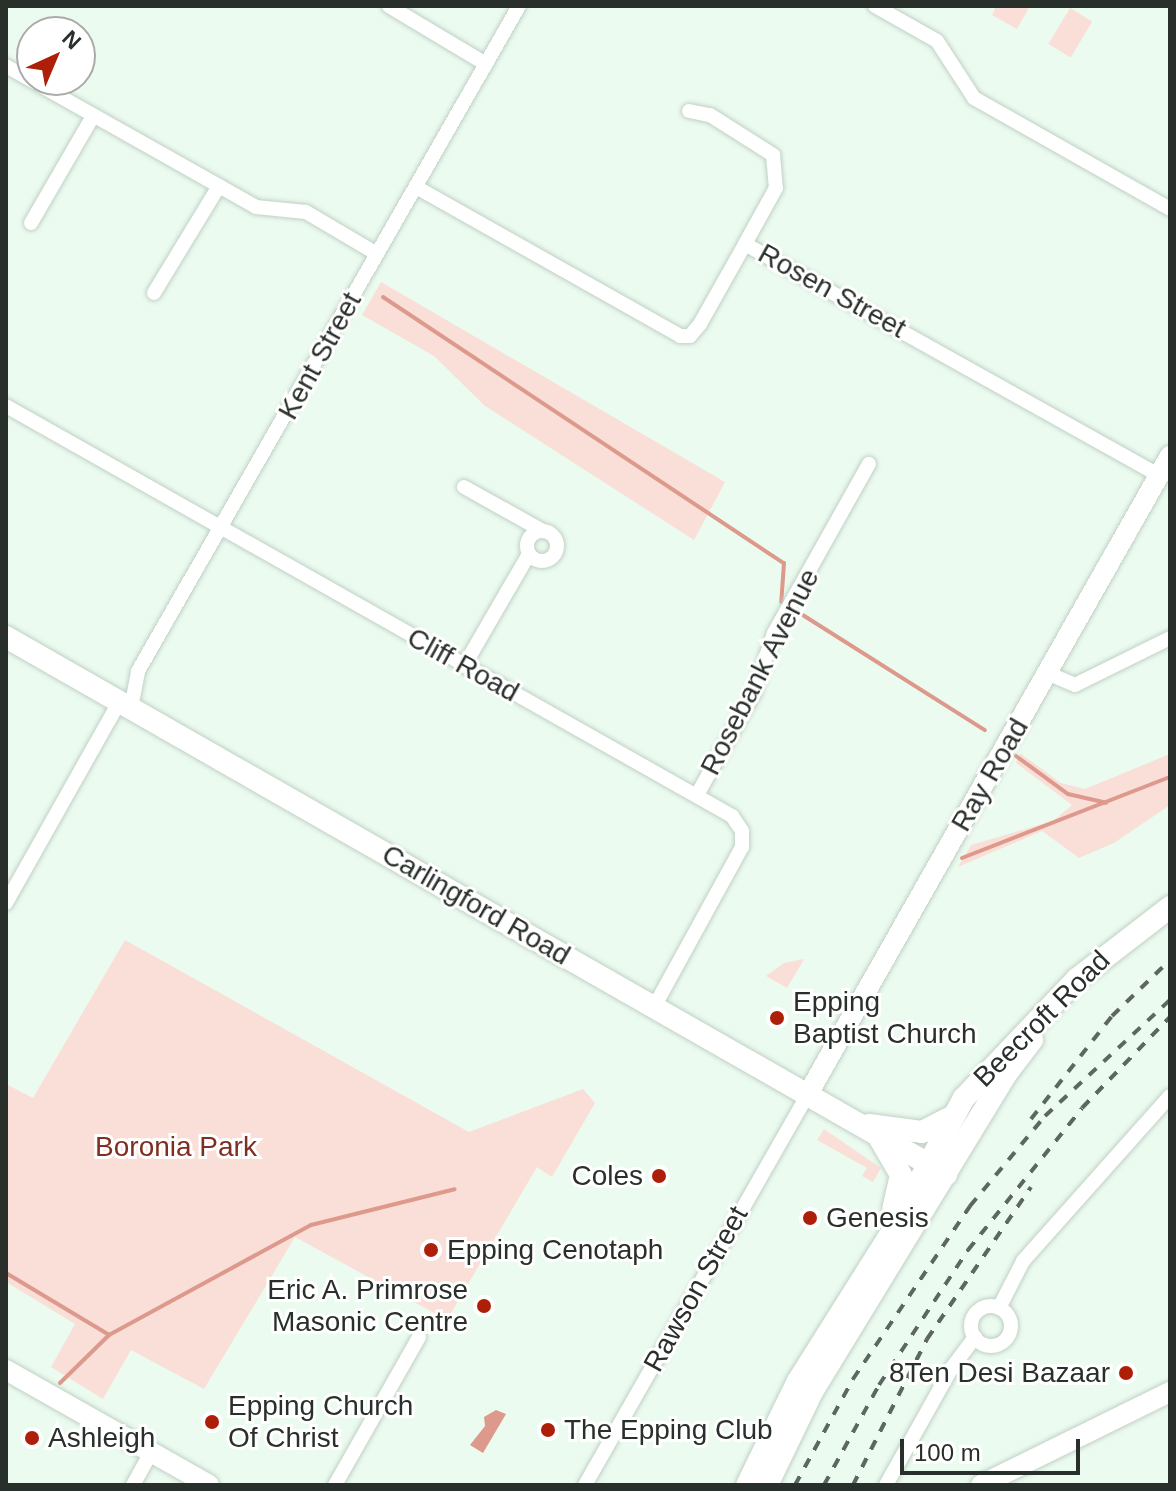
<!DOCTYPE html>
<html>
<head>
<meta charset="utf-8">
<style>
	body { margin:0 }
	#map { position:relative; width:1176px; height:1491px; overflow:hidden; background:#ebfbef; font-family:Helvetica,sans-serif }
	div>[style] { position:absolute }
	.green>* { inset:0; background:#fadfd9; transform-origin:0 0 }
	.water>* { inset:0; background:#dd998b }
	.stream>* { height:4px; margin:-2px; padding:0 2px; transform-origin:2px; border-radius:2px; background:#dd998b }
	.roads { filter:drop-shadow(0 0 2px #c1d0c5) drop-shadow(0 0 2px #c1d0c5) }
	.street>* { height:14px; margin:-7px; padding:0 7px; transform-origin:7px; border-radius:7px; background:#fff }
	.street>.ring { margin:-7px; padding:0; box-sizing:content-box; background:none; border:14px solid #fff; border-radius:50% }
	.secondary>* { height:20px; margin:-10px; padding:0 10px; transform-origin:10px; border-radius:10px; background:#fff }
	.primary>* { height:22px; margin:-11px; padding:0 11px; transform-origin:11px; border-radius:11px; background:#fff }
	.rail>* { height:4px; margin-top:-2px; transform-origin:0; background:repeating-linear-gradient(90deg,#5d665f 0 10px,transparent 0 20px) }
	.dots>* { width:22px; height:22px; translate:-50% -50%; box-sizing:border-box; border:4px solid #fff; border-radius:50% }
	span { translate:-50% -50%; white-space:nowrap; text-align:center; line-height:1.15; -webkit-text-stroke:6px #fff; paint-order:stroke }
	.street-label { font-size:28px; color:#292f2a }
	.poi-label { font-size:28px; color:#292f2a }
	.left { translate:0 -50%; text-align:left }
	.right { translate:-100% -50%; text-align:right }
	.park-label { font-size:28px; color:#7f2e21 }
	.frame { position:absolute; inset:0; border:8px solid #292f2a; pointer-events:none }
	.north { position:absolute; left:16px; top:16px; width:80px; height:80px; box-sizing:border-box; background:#fff; border:2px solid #a9acaa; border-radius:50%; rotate:44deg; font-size:22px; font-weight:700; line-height:32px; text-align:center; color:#292f2a }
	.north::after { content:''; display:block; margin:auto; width:28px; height:36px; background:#ae1f09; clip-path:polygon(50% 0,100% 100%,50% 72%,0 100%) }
	.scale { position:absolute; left:900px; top:1439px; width:180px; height:36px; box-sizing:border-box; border:4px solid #292f2a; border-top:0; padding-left:10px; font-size:24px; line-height:28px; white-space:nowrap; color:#292f2a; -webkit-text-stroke:6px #fff; paint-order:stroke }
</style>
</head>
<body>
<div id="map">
	<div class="green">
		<i style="clip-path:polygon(996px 6px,1030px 6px,1017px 29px,992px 15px)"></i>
		<i style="left:1070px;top:8px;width:26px;height:42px;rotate:31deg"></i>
		<i style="clip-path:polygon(381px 282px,725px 482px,694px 540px,485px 406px,434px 356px,362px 315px)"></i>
		<i style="clip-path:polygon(1020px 753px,1061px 783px,1085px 789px,1170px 754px,1170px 805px,1114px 843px,1079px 858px,1042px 831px,958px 867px,971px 845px,1053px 821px,1072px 805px,1016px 763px)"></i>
		<i style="clip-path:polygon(125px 940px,469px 1132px,583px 1089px,595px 1103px,552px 1177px,537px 1167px,447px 1320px,295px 1237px,204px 1389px,131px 1350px,103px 1399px,51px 1367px,75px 1324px,6px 1282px,6px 1084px,33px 1098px)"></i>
		<i style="clip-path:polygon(804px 959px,787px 988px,766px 976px,784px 963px)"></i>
		<i style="clip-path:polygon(824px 1129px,881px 1168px,873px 1182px,862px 1176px,867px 1168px,817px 1140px)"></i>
	</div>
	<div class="water">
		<i style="clip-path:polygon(496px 1410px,506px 1414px,483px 1453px,470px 1445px,485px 1426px,484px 1417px)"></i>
	</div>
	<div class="stream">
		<i style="left:383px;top:297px;width:481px;rotate:33.6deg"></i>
		<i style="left:784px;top:563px;width:39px;rotate:94deg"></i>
		<i style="left:798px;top:612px;width:221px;rotate:32.3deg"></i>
		<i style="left:1016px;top:756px;width:64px;rotate:36.2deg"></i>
		<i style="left:1068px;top:794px;width:39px;rotate:13deg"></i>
		<i style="left:962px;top:858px;width:223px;rotate:-21.3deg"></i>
		<i style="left:6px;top:1273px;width:120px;rotate:31deg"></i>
		<i style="left:109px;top:1335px;width:230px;rotate:-28.6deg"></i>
		<i style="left:311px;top:1225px;width:148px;rotate:-14deg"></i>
		<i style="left:60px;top:1383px;width:69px;rotate:-44.4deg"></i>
	</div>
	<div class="roads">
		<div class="street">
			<i style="left:389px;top:6px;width:113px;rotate:30.9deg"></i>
			<i style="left:875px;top:6px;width:71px;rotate:29.4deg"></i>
			<i style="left:937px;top:41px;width:68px;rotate:57deg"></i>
			<i style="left:974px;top:98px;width:225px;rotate:29.5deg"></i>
			<i style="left:6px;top:66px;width:287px;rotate:29.4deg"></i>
			<i style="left:256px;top:207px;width:50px;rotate:5.7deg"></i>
			<i style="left:306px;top:212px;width:82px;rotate:30.6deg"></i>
			<i style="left:689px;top:111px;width:21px;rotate:11deg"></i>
			<i style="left:710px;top:115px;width:75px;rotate:32.4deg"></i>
			<i style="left:773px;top:155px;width:33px;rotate:85deg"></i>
			<i style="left:776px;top:188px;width:64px;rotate:119deg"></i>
			<i style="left:416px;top:187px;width:303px;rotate:29.4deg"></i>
			<i style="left:680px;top:336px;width:10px"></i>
			<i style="left:690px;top:336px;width:16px;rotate:-50deg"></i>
			<i style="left:700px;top:324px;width:92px;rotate:-60.6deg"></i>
			<i style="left:745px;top:244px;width:474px;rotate:29.2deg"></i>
			<i style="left:31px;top:223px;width:124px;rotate:-59.9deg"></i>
			<i style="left:154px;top:293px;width:125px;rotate:-58.7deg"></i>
			<i style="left:6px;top:406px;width:834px;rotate:29.46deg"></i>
			<i style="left:732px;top:816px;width:18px;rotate:56deg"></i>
			<i style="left:742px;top:831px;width:16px;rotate:90deg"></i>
			<i style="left:742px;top:847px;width:183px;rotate:118.8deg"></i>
			<i style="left:464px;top:487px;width:88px;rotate:29.2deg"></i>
			<i class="ring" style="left:527px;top:531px;width:16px;height:16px"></i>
			<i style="left:464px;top:666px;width:129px;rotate:-59.9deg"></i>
			<i style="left:1047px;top:673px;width:30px;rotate:23deg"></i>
			<i style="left:1075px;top:685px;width:106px;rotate:-26.3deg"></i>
			<i style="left:131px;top:708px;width:38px;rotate:-79deg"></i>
			<i style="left:138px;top:671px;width:766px;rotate:-60.19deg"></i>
			<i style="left:697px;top:795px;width:117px;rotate:-60.8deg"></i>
			<i style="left:754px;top:693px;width:63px;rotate:-71.6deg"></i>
			<i style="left:774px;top:633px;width:194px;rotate:-60.7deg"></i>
			<i style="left:6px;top:903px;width:232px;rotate:-60.6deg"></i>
			<i class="ring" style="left:971px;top:1306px;width:26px;height:26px"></i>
			<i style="left:999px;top:1308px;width:53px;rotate:-62.9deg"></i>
			<i style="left:1023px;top:1261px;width:221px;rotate:-48.3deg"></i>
			<i style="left:133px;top:1485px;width:38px;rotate:-61deg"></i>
			<i style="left:335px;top:1485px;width:170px;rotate:-60.4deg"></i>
			<i style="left:585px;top:1485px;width:450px;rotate:-60.3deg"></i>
			<i style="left:886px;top:1485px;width:133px;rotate:-60.7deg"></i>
			<i style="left:951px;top:1369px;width:40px;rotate:-53deg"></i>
		</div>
		<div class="secondary">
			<i style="left:808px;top:1094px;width:734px;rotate:-60.43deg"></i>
			<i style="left:6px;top:1370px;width:233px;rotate:29.5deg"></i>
			<i style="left:981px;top:1485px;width:211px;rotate:-26.2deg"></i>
		</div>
		<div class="primary">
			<i style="left:6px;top:637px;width:1083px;rotate:29.74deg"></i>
			<i style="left:869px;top:1125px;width:53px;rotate:7.5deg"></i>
			<i style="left:922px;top:1132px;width:35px;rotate:-27deg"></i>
			<i style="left:880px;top:1139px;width:42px;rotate:59.7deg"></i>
			<i style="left:901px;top:1175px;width:35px;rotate:103deg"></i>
			<i style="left:747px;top:1485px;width:116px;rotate:-63.9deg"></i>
			<i style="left:798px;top:1381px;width:182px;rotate:-57.8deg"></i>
			<i style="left:895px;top:1227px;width:146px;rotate:-61.9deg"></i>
			<i style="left:964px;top:1098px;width:164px;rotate:-46.5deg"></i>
			<i style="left:1077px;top:979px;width:118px;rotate:-37.7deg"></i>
			<i style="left:767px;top:1485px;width:103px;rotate:-64.2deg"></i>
			<i style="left:812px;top:1392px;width:373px;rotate:-58.6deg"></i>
			<i style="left:1006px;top:1074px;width:43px;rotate:-52.6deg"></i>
		</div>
	</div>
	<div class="rail">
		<i style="left:1031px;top:1119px;width:131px;rotate:-51.8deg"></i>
		<i style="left:1112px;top:1016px;width:81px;rotate:-44deg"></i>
		<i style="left:795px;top:1485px;width:121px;rotate:-61.3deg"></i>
		<i style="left:853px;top:1379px;width:209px;rotate:-55.9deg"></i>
		<i style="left:970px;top:1206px;width:117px;rotate:-50.2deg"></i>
		<i style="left:1045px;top:1116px;width:171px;rotate:-42.9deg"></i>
		<i style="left:824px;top:1485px;width:114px;rotate:-61.2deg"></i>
		<i style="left:879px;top:1385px;width:162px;rotate:-56.6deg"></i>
		<i style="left:968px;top:1250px;width:182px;rotate:-51.2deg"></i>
		<i style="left:1082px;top:1108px;width:127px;rotate:-46deg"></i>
		<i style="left:853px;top:1485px;width:164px;rotate:-63.1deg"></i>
		<i style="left:927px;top:1339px;width:184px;rotate:-55.6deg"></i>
	</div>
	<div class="dots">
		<i style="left:777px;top:1018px;background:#ae1f09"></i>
		<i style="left:659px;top:1176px;background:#ae1f09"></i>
		<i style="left:810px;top:1218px;background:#ae1f09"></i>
		<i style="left:431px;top:1250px;background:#ae1f09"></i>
		<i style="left:484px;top:1306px;background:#ae1f09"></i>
		<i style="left:1126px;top:1373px;background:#ae1f09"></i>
		<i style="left:212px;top:1422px;background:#ae1f09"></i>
		<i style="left:548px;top:1430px;background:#ae1f09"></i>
		<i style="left:32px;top:1438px;background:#ae1f09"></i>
	</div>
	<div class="street-label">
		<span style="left:832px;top:291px;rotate:29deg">Rosen Street</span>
		<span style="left:320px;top:356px;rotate:-61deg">Kent Street</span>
		<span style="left:463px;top:665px;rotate:29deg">Cliff Road</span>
		<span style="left:760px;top:672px;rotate:-63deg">Rosebank Avenue</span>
		<span style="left:990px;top:775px;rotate:-60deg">Ray Road</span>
		<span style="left:476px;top:905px;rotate:30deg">Carlingford Road</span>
		<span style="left:1042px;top:1019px;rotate:-45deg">Beecroft Road</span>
		<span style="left:696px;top:1289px;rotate:-61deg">Rawson Street</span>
	</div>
	<div class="poi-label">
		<span class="left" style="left:793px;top:1018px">Epping<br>Baptist Church</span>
		<span class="right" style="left:643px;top:1176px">Coles</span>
		<span class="left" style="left:826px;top:1218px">Genesis</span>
		<span class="left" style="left:447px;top:1250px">Epping Cenotaph</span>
		<span class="right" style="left:468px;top:1306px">Eric A. Primrose<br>Masonic Centre</span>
		<span class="right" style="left:1110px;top:1373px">8Ten Desi Bazaar</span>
		<span class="left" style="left:228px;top:1422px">Epping Church<br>Of Christ</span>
		<span class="left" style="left:564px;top:1430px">The Epping Club</span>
		<span class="left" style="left:48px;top:1438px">Ashleigh</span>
	</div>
	<div class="park-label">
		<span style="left:176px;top:1147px">Boronia Park</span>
	</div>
	<div class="frame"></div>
	<div class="north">N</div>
	<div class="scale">100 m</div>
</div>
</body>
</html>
